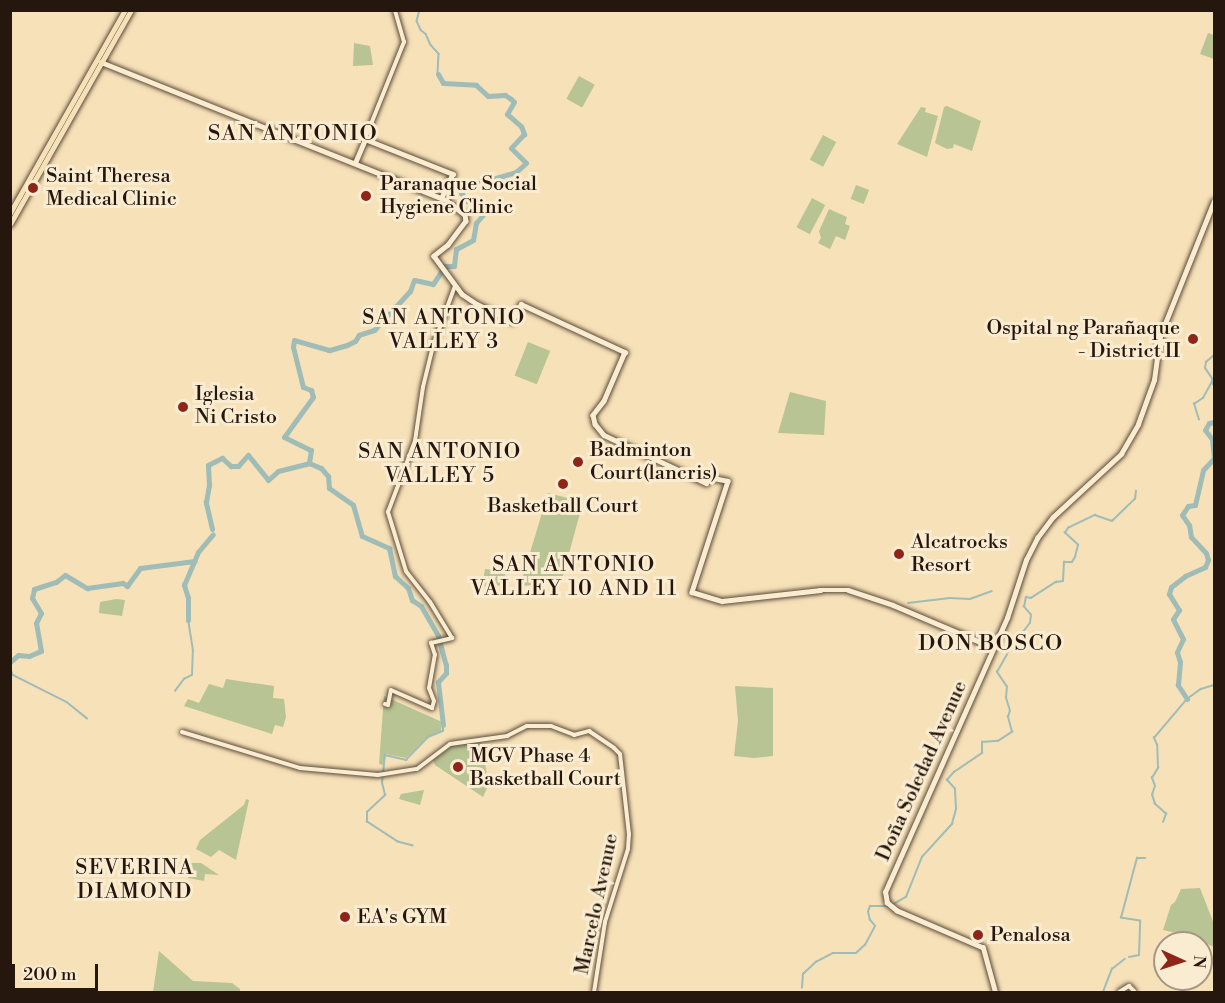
<!DOCTYPE html>
<html>
<head>
<meta charset="utf-8">
<style>
	body { margin:0 }
	#map { position:relative; width:1225px; height:1003px; overflow:hidden; background:#f7e1b8; font-family:"Libre Bodoni",serif }
	div>[style] { position:absolute }
	.green>* { inset:0; background:#b8c493; transform-origin:0 0 }
	.stream>* { height:1.5px; margin:-0.75px; padding:0 0.75px; transform-origin:0.75px; border-radius:0.75px; background:#9fbcb7 }
	.river>* { height:5px; margin:-2.5px; padding:0 2.5px; transform-origin:2.5px; border-radius:2.5px; background:#9fbcb7 }
	.roads { filter:drop-shadow(0 0 2px #5a4a38) drop-shadow(0 0 2px #5a4a38) }
	.tertiary>* { height:4px; margin:-2px; padding:0 2px; transform-origin:2px; border-radius:2px; background:#faecd1 }
	.secondary>* { height:4.5px; margin:-2.25px; padding:0 2.25px; transform-origin:2.25px; border-radius:2.25px; background:#faecd1 }
	.primary>* { height:5px; margin:-2.5px; padding:0 2.5px; transform-origin:2.5px; border-radius:2.5px; background:#f7e1b8 }
	.dots>* { width:16px; height:16px; translate:-50% -50%; box-sizing:border-box; border:3px solid #faecd1; border-radius:50% }
	span { translate:-50% -50%; white-space:nowrap; text-align:center; line-height:1.15; -webkit-text-stroke:6px #faecd1; paint-order:stroke }
	.poi-label { font-size:20px; color:#26170e }
	.left { translate:0 -50%; text-align:left }
	.right { translate:-100% -50%; text-align:right }
	.street-label { font-size:20px; color:#26170e }
	.neighbourhood-label { font-size:21px; color:#26170e; letter-spacing:1.5px }
	.quarter-label { font-size:22px; color:#26170e; letter-spacing:1.5px }
	.frame { position:absolute; inset:0; border:12px solid #26170e; pointer-events:none }
	.north { position:absolute; left:1153px; top:931px; width:60px; height:60px; box-sizing:border-box; background:#faecd1; border:2px solid #a59783; border-radius:50%; rotate:93deg; font-size:16px; font-weight:700; line-height:24px; text-align:center; color:#26170e }
	.north::after { content:''; display:block; margin:auto; width:21px; height:27px; background:#8f2418; clip-path:polygon(50% 0,100% 100%,50% 72%,0 100%) }
	.scale { position:absolute; left:12px; top:964px; width:86px; height:27px; box-sizing:border-box; border:3px solid #26170e; border-top:0; padding-left:8px; font-size:18px; line-height:21px; white-space:nowrap; color:#26170e; -webkit-text-stroke:4px #faecd1; paint-order:stroke }
</style>
</head>
<body>
<div id="map">
	<div class="green">
		<i style="clip-path:polygon(1208px 33px,1214px 35px,1214px 59px,1200px 54px)"></i>
		<i style="clip-path:polygon(354px 43px,370px 46px,373px 65px,353px 66px)"></i>
		<i style="left:579px;top:76px;width:18px;height:26px;rotate:29deg"></i>
		<i style="clip-path:polygon(947px 106px,981px 121px,972px 151px,954px 144px,953px 148px,947px 149px,935px 143px,944px 107px)"></i>
		<i style="clip-path:polygon(921px 107px,926px 108px,925px 112px,938px 116px,927px 157px,897px 144px)"></i>
		<i style="left:823px;top:135px;width:15px;height:28px;rotate:28deg"></i>
		<i style="left:856px;top:185px;width:14px;height:15px;rotate:21deg"></i>
		<i style="left:812px;top:198px;width:15px;height:33px;rotate:28deg"></i>
		<i style="clip-path:polygon(829px 209px,847px 217px,845px 224px,850px 226px,845px 240px,836px 236px,830px 249px,818px 243px,821px 238px,819px 231px)"></i>
		<i style="left:528px;top:342px;width:24px;height:36px;rotate:22deg"></i>
		<i style="clip-path:polygon(790px 392px,826px 401px,824px 435px,778px 433px)"></i>
		<i style="clip-path:polygon(548px 493px,583px 502px,561px 583px,520px 586px)"></i>
		<i style="clip-path:polygon(485px 569px,506px 572px,502px 585px,482px 587px)"></i>
		<i style="clip-path:polygon(116px 599px,125px 600px,122px 616px,99px 613px,100px 602px)"></i>
		<i style="clip-path:polygon(226px 679px,274px 686px,273px 698px,284px 699px,286px 717px,283px 727px,275px 725px,272px 734px,184px 706px,188px 699px,199px 703px,209px 684px,223px 688px)"></i>
		<i style="clip-path:polygon(735px 686px,773px 688px,773px 756px,754px 758px,734px 756px,738px 721px)"></i>
		<i style="clip-path:polygon(384px 696px,442px 722px,441px 731px,429px 736px,406px 758px,386px 754px,383px 765px,379px 764px)"></i>
		<i style="clip-path:polygon(480px 742px,483px 745px,488px 786px,483px 797px,435px 765px,433px 760px,452px 746px)"></i>
		<i style="clip-path:polygon(424px 790px,420px 805px,399px 799px,401px 794px)"></i>
		<i style="clip-path:polygon(246px 799px,249px 800px,236px 860px,219px 850px,211px 857px,196px 849px,200px 840px,244px 805px)"></i>
		<i style="clip-path:polygon(189px 863px,201px 863px,219px 875px,205px 874px,204px 881px,188px 878px)"></i>
		<i style="clip-path:polygon(1200px 888px,1214px 924px,1214px 947px,1189px 936px,1163px 930px,1171px 905px,1175px 902px,1181px 889px)"></i>
		<i style="clip-path:polygon(159px 951px,193px 981px,232px 983px,240px 989px,240px 992px,153px 992px)"></i>
	</div>
	<div class="stream">
		<i style="left:420px;top:10px;width:11px;rotate:105deg"></i>
		<i style="left:417px;top:21px;width:10px;rotate:66deg"></i>
		<i style="left:421px;top:30px;width:6px;rotate:39deg"></i>
		<i style="left:426px;top:34px;width:12px;rotate:66deg"></i>
		<i style="left:431px;top:45px;width:12px;rotate:48deg"></i>
		<i style="left:439px;top:54px;width:20px;rotate:93deg"></i>
		<i style="left:1199px;top:420px;width:17px;rotate:-107deg"></i>
		<i style="left:1194px;top:404px;width:11px;rotate:-34deg"></i>
		<i style="left:1203px;top:398px;width:21px;rotate:-61deg"></i>
		<i style="left:1213px;top:380px;width:14px;rotate:-124deg"></i>
		<i style="left:1205px;top:368px;width:6px;rotate:-81deg"></i>
		<i style="left:1206px;top:362px;width:11px;rotate:-41deg"></i>
		<i style="left:908px;top:603px;width:42px;rotate:-6.8deg"></i>
		<i style="left:950px;top:598px;width:20px;rotate:3deg"></i>
		<i style="left:970px;top:599px;width:23px;rotate:-20deg"></i>
		<i style="left:1008px;top:652px;width:36px;rotate:-53deg"></i>
		<i style="left:1030px;top:623px;width:8px;rotate:-83deg"></i>
		<i style="left:1031px;top:615px;width:11px;rotate:-131deg"></i>
		<i style="left:1024px;top:607px;width:10px;rotate:-79deg"></i>
		<i style="left:1026px;top:597px;width:5px;rotate:11deg"></i>
		<i style="left:1031px;top:598px;width:30px;rotate:-33deg"></i>
		<i style="left:1056px;top:582px;width:7px;rotate:-8deg"></i>
		<i style="left:1063px;top:581px;width:19px;rotate:-87deg"></i>
		<i style="left:1064px;top:562px;width:8px"></i>
		<i style="left:1072px;top:562px;width:6px;rotate:-59deg"></i>
		<i style="left:1075px;top:557px;width:12px;rotate:-76deg"></i>
		<i style="left:1078px;top:545px;width:18px;rotate:-137deg"></i>
		<i style="left:1065px;top:533px;width:6px;rotate:-59deg"></i>
		<i style="left:1068px;top:528px;width:30px;rotate:-26deg"></i>
		<i style="left:1095px;top:515px;width:18px;rotate:19deg"></i>
		<i style="left:1112px;top:521px;width:32px;rotate:-44deg"></i>
		<i style="left:1135px;top:499px;width:8px;rotate:-83deg"></i>
		<i style="left:10px;top:666px;width:9px;rotate:72deg"></i>
		<i style="left:13px;top:675px;width:60px;rotate:26.6deg"></i>
		<i style="left:67px;top:702px;width:26px;rotate:39deg"></i>
		<i style="left:175px;top:691px;width:15px;rotate:-53deg"></i>
		<i style="left:184px;top:679px;width:9px;rotate:-27deg"></i>
		<i style="left:192px;top:675px;width:24px;rotate:-88deg"></i>
		<i style="left:193px;top:651px;width:31px;rotate:-99deg"></i>
		<i style="left:1163px;top:822px;width:9px;rotate:-69deg"></i>
		<i style="left:1166px;top:814px;width:15px;rotate:-138deg"></i>
		<i style="left:1155px;top:804px;width:9px;rotate:-108deg"></i>
		<i style="left:1152px;top:795px;width:9px;rotate:-72deg"></i>
		<i style="left:1155px;top:786px;width:9px;rotate:-111deg"></i>
		<i style="left:1152px;top:778px;width:12px;rotate:-59deg"></i>
		<i style="left:1158px;top:768px;width:23px;rotate:-92deg"></i>
		<i style="left:1157px;top:745px;width:8px;rotate:-113deg"></i>
		<i style="left:1154px;top:738px;width:51px;rotate:-49.8deg"></i>
		<i style="left:1187px;top:699px;width:17px;rotate:-36deg"></i>
		<i style="left:1201px;top:689px;width:14px;rotate:-17deg"></i>
		<i style="left:413px;top:846px;width:16px;rotate:-165deg"></i>
		<i style="left:398px;top:842px;width:37px;rotate:-147deg"></i>
		<i style="left:367px;top:822px;width:10px;rotate:-90deg"></i>
		<i style="left:367px;top:812px;width:25px;rotate:-43deg"></i>
		<i style="left:385px;top:795px;width:12px;rotate:-104deg"></i>
		<i style="left:382px;top:783px;width:28px;rotate:-84deg"></i>
		<i style="left:385px;top:755px;width:22px;rotate:13deg"></i>
		<i style="left:406px;top:760px;width:32px;rotate:-46deg"></i>
		<i style="left:428px;top:737px;width:16px;rotate:-22deg"></i>
		<i style="left:443px;top:731px;width:6px;rotate:-90deg"></i>
		<i style="left:892px;top:905px;width:16px;rotate:-30deg"></i>
		<i style="left:906px;top:897px;width:43px;rotate:-68.2deg"></i>
		<i style="left:922px;top:857px;width:45px;rotate:-47.7deg"></i>
		<i style="left:952px;top:824px;width:16px;rotate:-75deg"></i>
		<i style="left:956px;top:809px;width:20px;rotate:-93deg"></i>
		<i style="left:955px;top:789px;width:12px;rotate:-132deg"></i>
		<i style="left:947px;top:780px;width:11px;rotate:-49deg"></i>
		<i style="left:954px;top:772px;width:34px;rotate:-34deg"></i>
		<i style="left:982px;top:753px;width:11px;rotate:-90deg"></i>
		<i style="left:982px;top:742px;width:16px;rotate:-4deg"></i>
		<i style="left:998px;top:741px;width:17px;rotate:-33deg"></i>
		<i style="left:1012px;top:732px;width:16px;rotate:-105deg"></i>
		<i style="left:1008px;top:717px;width:6px;rotate:-72deg"></i>
		<i style="left:1010px;top:711px;width:14px;rotate:-107deg"></i>
		<i style="left:1006px;top:698px;width:11px;rotate:-85deg"></i>
		<i style="left:1007px;top:687px;width:18px;rotate:-124deg"></i>
		<i style="left:997px;top:672px;width:20px;rotate:-60deg"></i>
		<i style="left:1129px;top:957px;width:10px;rotate:-11deg"></i>
		<i style="left:1139px;top:955px;width:34px;rotate:-88deg"></i>
		<i style="left:1140px;top:921px;width:19px;rotate:-171deg"></i>
		<i style="left:1121px;top:918px;width:62px;rotate:-75.1deg"></i>
		<i style="left:1137px;top:858px;width:8px"></i>
		<i style="left:802px;top:988px;width:14px;rotate:-86deg"></i>
		<i style="left:803px;top:974px;width:18px;rotate:-43deg"></i>
		<i style="left:816px;top:962px;width:19px;rotate:-28deg"></i>
		<i style="left:833px;top:953px;width:23px"></i>
		<i style="left:856px;top:953px;width:12px;rotate:-42deg"></i>
		<i style="left:865px;top:945px;width:21px;rotate:-62deg"></i>
		<i style="left:875px;top:926px;width:8px;rotate:-130deg"></i>
		<i style="left:870px;top:920px;width:8px;rotate:-104deg"></i>
		<i style="left:868px;top:912px;width:6px;rotate:-72deg"></i>
		<i style="left:870px;top:906px;width:18px"></i>
		<i style="left:1103px;top:992px;width:25px;rotate:-69deg"></i>
		<i style="left:1112px;top:969px;width:16px;rotate:-38deg"></i>
	</div>
	<div class="river">
		<i style="left:438px;top:74px;width:10px;rotate:61deg"></i>
		<i style="left:443px;top:83px;width:33px;rotate:3deg"></i>
		<i style="left:476px;top:85px;width:16px;rotate:43deg"></i>
		<i style="left:488px;top:96px;width:17px;rotate:-3deg"></i>
		<i style="left:505px;top:95px;width:7px;rotate:34deg"></i>
		<i style="left:511px;top:99px;width:4px;rotate:45deg"></i>
		<i style="left:514px;top:102px;width:14px;rotate:120deg"></i>
		<i style="left:507px;top:114px;width:18px;rotate:41deg"></i>
		<i style="left:521px;top:126px;width:9px;rotate:69deg"></i>
		<i style="left:524px;top:134px;width:19px;rotate:133deg"></i>
		<i style="left:511px;top:148px;width:21px;rotate:45deg"></i>
		<i style="left:526px;top:163px;width:13px;rotate:138deg"></i>
		<i style="left:516px;top:172px;width:50px;rotate:163.7deg"></i>
		<i style="left:468px;top:186px;width:10px;rotate:135deg"></i>
		<i style="left:461px;top:193px;width:10px;rotate:53deg"></i>
		<i style="left:467px;top:201px;width:17px;rotate:17deg"></i>
		<i style="left:483px;top:206px;width:6px;rotate:59deg"></i>
		<i style="left:486px;top:211px;width:16px;rotate:130deg"></i>
		<i style="left:476px;top:223px;width:17px;rotate:100deg"></i>
		<i style="left:473px;top:240px;width:19px;rotate:152deg"></i>
		<i style="left:456px;top:249px;width:17px;rotate:97deg"></i>
		<i style="left:454px;top:266px;width:9px;rotate:180deg"></i>
		<i style="left:445px;top:266px;width:22px;rotate:124deg"></i>
		<i style="left:433px;top:284px;width:19px;rotate:-168deg"></i>
		<i style="left:414px;top:280px;width:12px;rotate:110deg"></i>
		<i style="left:410px;top:291px;width:53px;rotate:132.7deg"></i>
		<i style="left:374px;top:330px;width:16px;rotate:162deg"></i>
		<i style="left:359px;top:335px;width:7px;rotate:124deg"></i>
		<i style="left:355px;top:341px;width:9px;rotate:153deg"></i>
		<i style="left:347px;top:345px;width:19px;rotate:164deg"></i>
		<i style="left:329px;top:350px;width:36px;rotate:-164deg"></i>
		<i style="left:294px;top:340px;width:7px;rotate:98deg"></i>
		<i style="left:293px;top:347px;width:41px;rotate:76deg"></i>
		<i style="left:303px;top:387px;width:9px;rotate:21deg"></i>
		<i style="left:311px;top:390px;width:7px;rotate:74deg"></i>
		<i style="left:313px;top:397px;width:49px;rotate:125.9deg"></i>
		<i style="left:284px;top:437px;width:30px;rotate:26deg"></i>
		<i style="left:311px;top:450px;width:13px;rotate:99deg"></i>
		<i style="left:309px;top:463px;width:13px;rotate:23deg"></i>
		<i style="left:321px;top:468px;width:11px;rotate:49deg"></i>
		<i style="left:328px;top:476px;width:12px;rotate:85deg"></i>
		<i style="left:329px;top:488px;width:29px;rotate:35deg"></i>
		<i style="left:353px;top:505px;width:32px;rotate:74deg"></i>
		<i style="left:362px;top:536px;width:30px;rotate:24deg"></i>
		<i style="left:389px;top:548px;width:29px;rotate:78deg"></i>
		<i style="left:395px;top:576px;width:18px;rotate:43deg"></i>
		<i style="left:408px;top:588px;width:13px;rotate:72deg"></i>
		<i style="left:412px;top:600px;width:11px;rotate:34deg"></i>
		<i style="left:421px;top:606px;width:34px;rotate:60deg"></i>
		<i style="left:438px;top:636px;width:30px;rotate:75deg"></i>
		<i style="left:446px;top:665px;width:8px;rotate:90deg"></i>
		<i style="left:446px;top:673px;width:12px;rotate:132deg"></i>
		<i style="left:438px;top:682px;width:43px;rotate:83.4deg"></i>
		<i style="left:1213px;top:380px;width:3px;rotate:72deg"></i>
		<i style="left:212px;top:529px;width:28px;rotate:-103deg"></i>
		<i style="left:206px;top:502px;width:17px;rotate:-80deg"></i>
		<i style="left:209px;top:485px;width:20px;rotate:-93deg"></i>
		<i style="left:208px;top:465px;width:16px;rotate:-27deg"></i>
		<i style="left:222px;top:458px;width:12px;rotate:42deg"></i>
		<i style="left:231px;top:466px;width:7px"></i>
		<i style="left:238px;top:466px;width:15px;rotate:-48deg"></i>
		<i style="left:248px;top:455px;width:32px;rotate:51deg"></i>
		<i style="left:268px;top:480px;width:13px;rotate:-42deg"></i>
		<i style="left:278px;top:471px;width:32px;rotate:-14deg"></i>
		<i style="left:188px;top:620px;width:22px;rotate:-90deg"></i>
		<i style="left:188px;top:598px;width:14px;rotate:-107deg"></i>
		<i style="left:184px;top:585px;width:36px;rotate:-67deg"></i>
		<i style="left:198px;top:552px;width:23px;rotate:-50deg"></i>
		<i style="left:10px;top:662px;width:11px;rotate:-41deg"></i>
		<i style="left:18px;top:655px;width:11px;rotate:5deg"></i>
		<i style="left:29px;top:656px;width:13px;rotate:-23deg"></i>
		<i style="left:41px;top:651px;width:28px;rotate:-100deg"></i>
		<i style="left:36px;top:623px;width:11px;rotate:-63deg"></i>
		<i style="left:41px;top:613px;width:17px;rotate:-121deg"></i>
		<i style="left:32px;top:598px;width:9px;rotate:-77deg"></i>
		<i style="left:34px;top:589px;width:23px;rotate:-18deg"></i>
		<i style="left:56px;top:582px;width:11px;rotate:-38deg"></i>
		<i style="left:65px;top:575px;width:26px;rotate:31deg"></i>
		<i style="left:87px;top:588px;width:36px;rotate:-8deg"></i>
		<i style="left:123px;top:583px;width:5px;rotate:37deg"></i>
		<i style="left:127px;top:586px;width:22px;rotate:-54deg"></i>
		<i style="left:140px;top:568px;width:55px;rotate:-7.3deg"></i>
		<i style="left:1187px;top:699px;width:17px;rotate:-123deg"></i>
		<i style="left:1178px;top:685px;width:23px;rotate:-85deg"></i>
		<i style="left:1180px;top:662px;width:10px;rotate:-107deg"></i>
		<i style="left:1177px;top:652px;width:14px;rotate:-65deg"></i>
		<i style="left:1183px;top:639px;width:22px;rotate:-117deg"></i>
		<i style="left:1173px;top:619px;width:11px;rotate:-56deg"></i>
		<i style="left:1179px;top:610px;width:19px;rotate:-122deg"></i>
		<i style="left:1169px;top:594px;width:7px;rotate:-74deg"></i>
		<i style="left:1171px;top:587px;width:18px;rotate:-38deg"></i>
		<i style="left:1185px;top:576px;width:22px;rotate:-24deg"></i>
		<i style="left:1205px;top:567px;width:8px;rotate:-67deg"></i>
		<i style="left:1208px;top:560px;width:7px;rotate:-106deg"></i>
		<i style="left:1206px;top:553px;width:22px;rotate:-133deg"></i>
		<i style="left:1191px;top:537px;width:12px;rotate:-99deg"></i>
		<i style="left:1189px;top:525px;width:12px;rotate:-125deg"></i>
		<i style="left:1182px;top:515px;width:11px;rotate:-56deg"></i>
		<i style="left:1188px;top:506px;width:7px;rotate:-8deg"></i>
		<i style="left:1195px;top:505px;width:36px;rotate:-77deg"></i>
		<i style="left:1203px;top:470px;width:16px;rotate:-47deg"></i>
		<i style="left:1214px;top:458px;width:19px;rotate:-96deg"></i>
		<i style="left:1212px;top:439px;width:11px;rotate:-128deg"></i>
		<i style="left:1205px;top:430px;width:8px;rotate:-60deg"></i>
		<i style="left:1209px;top:423px;width:5px;rotate:-11deg"></i>
	</div>
	<div class="roads">
		<div class="tertiary">
			<i style="left:365px;top:139px;width:105px;rotate:-68.1deg"></i>
			<i style="left:404px;top:42px;width:33px;rotate:-106deg"></i>
			<i style="left:385px;top:704px;width:3px;rotate:18deg"></i>
			<i style="left:388px;top:705px;width:15px;rotate:-79deg"></i>
			<i style="left:391px;top:690px;width:45px;rotate:23.7deg"></i>
			<i style="left:432px;top:708px;width:7px;rotate:-74deg"></i>
			<i style="left:434px;top:701px;width:14px;rotate:-111deg"></i>
			<i style="left:429px;top:688px;width:34px;rotate:-80deg"></i>
			<i style="left:435px;top:655px;width:13px;rotate:-108deg"></i>
			<i style="left:431px;top:643px;width:22px;rotate:-13deg"></i>
			<i style="left:452px;top:638px;width:42px;rotate:-121.4deg"></i>
			<i style="left:430px;top:602px;width:39px;rotate:-128deg"></i>
			<i style="left:406px;top:571px;width:62px;rotate:-107deg"></i>
			<i style="left:388px;top:512px;width:76px;rotate:-69.2deg"></i>
			<i style="left:415px;top:441px;width:55px;rotate:-81.6deg"></i>
			<i style="left:423px;top:387px;width:42px;rotate:-76.3deg"></i>
			<i style="left:433px;top:346px;width:64px;rotate:-69.9deg"></i>
			<i style="left:182px;top:732px;width:123px;rotate:17deg"></i>
			<i style="left:300px;top:768px;width:78px;rotate:5.1deg"></i>
			<i style="left:378px;top:775px;width:39px;rotate:-9deg"></i>
			<i style="left:417px;top:769px;width:41px;rotate:-37.1deg"></i>
			<i style="left:450px;top:744px;width:58px;rotate:-8deg"></i>
			<i style="left:507px;top:736px;width:22px;rotate:-27deg"></i>
			<i style="left:527px;top:726px;width:24px"></i>
			<i style="left:551px;top:726px;width:25px;rotate:21deg"></i>
			<i style="left:574px;top:735px;width:16px;rotate:-15deg"></i>
			<i style="left:589px;top:731px;width:30px;rotate:34deg"></i>
			<i style="left:614px;top:748px;width:8px;rotate:45deg"></i>
			<i style="left:620px;top:754px;width:81px;rotate:83.6deg"></i>
			<i style="left:629px;top:834px;width:15px;rotate:94deg"></i>
			<i style="left:628px;top:849px;width:77px;rotate:107.5deg"></i>
			<i style="left:605px;top:922px;width:71px;rotate:98.9deg"></i>
			<i style="left:1119px;top:992px;width:12px;rotate:-31deg"></i>
			<i style="left:1129px;top:986px;width:8px;rotate:45deg"></i>
		</div>
		<div class="secondary">
			<i style="left:101px;top:62px;width:372px;rotate:21.8deg"></i>
			<i style="left:446px;top:200px;width:24px;rotate:38deg"></i>
			<i style="left:465px;top:215px;width:6px;rotate:81deg"></i>
			<i style="left:466px;top:221px;width:30px;rotate:127deg"></i>
			<i style="left:448px;top:245px;width:18px;rotate:142deg"></i>
			<i style="left:434px;top:256px;width:47px;rotate:53.6deg"></i>
			<i style="left:462px;top:294px;width:18px;rotate:34deg"></i>
			<i style="left:477px;top:304px;width:39px;rotate:26deg"></i>
			<i style="left:512px;top:321px;width:19px;rotate:-62deg"></i>
			<i style="left:521px;top:304px;width:115px;rotate:24.8deg"></i>
			<i style="left:625px;top:352px;width:53px;rotate:113.2deg"></i>
			<i style="left:604px;top:401px;width:18px;rotate:128deg"></i>
			<i style="left:593px;top:415px;width:9px;rotate:77deg"></i>
			<i style="left:595px;top:424px;width:14px;rotate:51deg"></i>
			<i style="left:604px;top:435px;width:113px;rotate:25.2deg"></i>
			<i style="left:706px;top:483px;width:6px;rotate:-72deg"></i>
			<i style="left:708px;top:477px;width:20px;rotate:11deg"></i>
			<i style="left:728px;top:481px;width:117px;rotate:108deg"></i>
			<i style="left:692px;top:592px;width:31px;rotate:17deg"></i>
			<i style="left:722px;top:601px;width:99px;rotate:-6.4deg"></i>
			<i style="left:820px;top:590px;width:28px"></i>
			<i style="left:848px;top:590px;width:47px;rotate:18.4deg"></i>
			<i style="left:893px;top:605px;width:108px;rotate:23deg"></i>
			<i style="left:355px;top:163px;width:26px;rotate:-67deg"></i>
			<i style="left:365px;top:139px;width:95px;rotate:21.7deg"></i>
			<i style="left:453px;top:174px;width:26px;rotate:115deg"></i>
			<i style="left:995px;top:992px;width:46px;rotate:-105.3deg"></i>
			<i style="left:983px;top:948px;width:94px;rotate:-156.7deg"></i>
			<i style="left:897px;top:911px;width:13px;rotate:-141deg"></i>
			<i style="left:887px;top:903px;width:11px;rotate:-100deg"></i>
			<i style="left:885px;top:892px;width:300px;rotate:-66deg"></i>
			<i style="left:1007px;top:618px;width:61px;rotate:-71.9deg"></i>
			<i style="left:1026px;top:560px;width:25px;rotate:-63deg"></i>
			<i style="left:1037px;top:538px;width:26px;rotate:-53deg"></i>
			<i style="left:1053px;top:517px;width:93px;rotate:-42.8deg"></i>
			<i style="left:1121px;top:454px;width:34px;rotate:-60deg"></i>
			<i style="left:1138px;top:424px;width:47px;rotate:-70deg"></i>
			<i style="left:1154px;top:380px;width:44px;rotate:-82.2deg"></i>
			<i style="left:1160px;top:336px;width:145px;rotate:-68.2deg"></i>
		</div>
		<div class="primary">
			<i style="left:10px;top:213px;width:233px;rotate:-60.5deg"></i>
			<i style="left:10px;top:224px;width:246px;rotate:-60.5deg"></i>
		</div>
	</div>
	<div class="dots">
		<i style="left:33px;top:188px;background:#8f2418"></i>
		<i style="left:366px;top:196px;background:#8f2418"></i>
		<i style="left:1193px;top:339px;background:#8f2418"></i>
		<i style="left:183px;top:407px;background:#8f2418"></i>
		<i style="left:578px;top:462px;background:#8f2418"></i>
		<i style="left:563px;top:484px;background:#8f2418"></i>
		<i style="left:899px;top:554px;background:#8f2418"></i>
		<i style="left:458px;top:767px;background:#8f2418"></i>
		<i style="left:345px;top:917px;background:#8f2418"></i>
		<i style="left:978px;top:935px;background:#8f2418"></i>
	</div>
	<div class="poi-label">
		<span class="left" style="left:46px;top:188px">Saint Theresa<br>Medical Clinic</span>
		<span class="left" style="left:380px;top:196px">Paranaque Social<br>Hygiene Clinic</span>
		<span class="right" style="left:1180px;top:340px">Ospital ng Parañaque<br>- District II</span>
		<span class="left" style="left:195px;top:406px">Iglesia<br>Ni Cristo</span>
		<span class="left" style="left:590px;top:462px">Badminton<br>Court(lancris)</span>
		<span style="left:563px;top:506px">Basketball Court</span>
		<span class="left" style="left:911px;top:554px">Alcatrocks<br>Resort</span>
		<span class="left" style="left:470px;top:768px">MGV Phase 4<br>Basketball Court</span>
		<span class="left" style="left:357px;top:917px">EA's GYM</span>
		<span class="left" style="left:990px;top:935px">Penalosa</span>
	</div>
	<div class="street-label">
		<span style="left:922px;top:771px;rotate:-66deg">Doña Soledad Avenue</span>
		<span style="left:597px;top:904px;rotate:-78deg">Marcelo Avenue</span>
	</div>
	<div class="neighbourhood-label">
		<span style="left:444px;top:330px">SAN ANTONIO<br>VALLEY 3</span>
		<span style="left:440px;top:464px">SAN ANTONIO<br>VALLEY 5</span>
		<span style="left:574px;top:577px">SAN ANTONIO<br>VALLEY 10 AND 11</span>
		<span style="left:135px;top:880px">SEVERINA<br>DIAMOND</span>
	</div>
	<div class="quarter-label">
		<span style="left:293px;top:134px">SAN ANTONIO</span>
		<span style="left:991px;top:644px">DON BOSCO</span>
	</div>
	<div class="frame"></div>
	<div class="north">N</div>
	<div class="scale">200 m</div>
</div>
</body>
</html>
